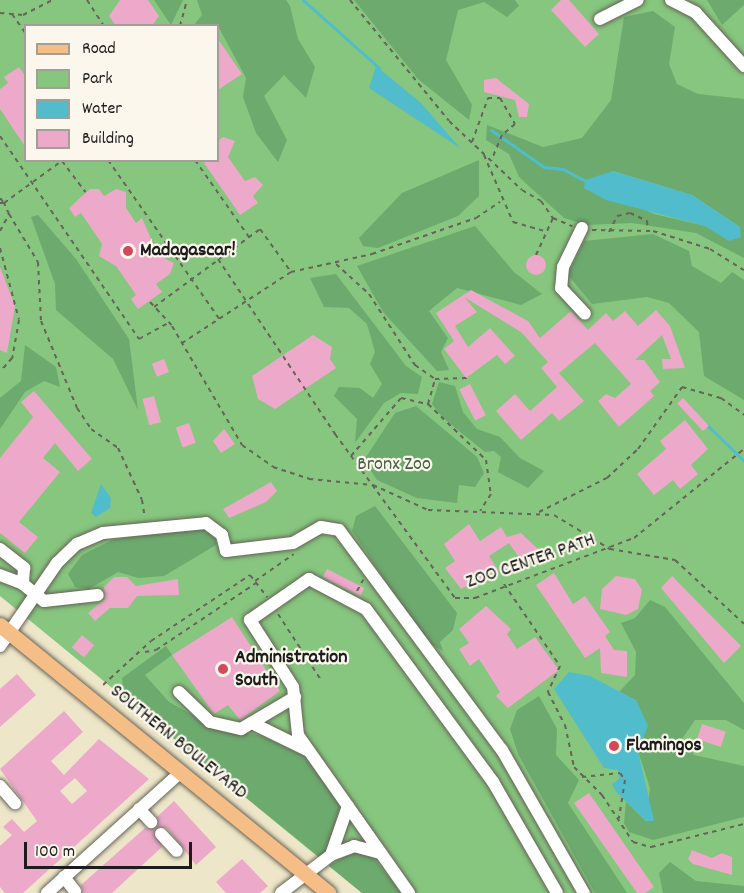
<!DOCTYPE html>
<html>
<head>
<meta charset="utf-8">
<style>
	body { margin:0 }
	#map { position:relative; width:744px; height:893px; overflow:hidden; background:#eee6c8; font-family:Dekko,sans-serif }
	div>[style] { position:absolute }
	.green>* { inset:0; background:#86c67e }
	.forest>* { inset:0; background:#6cab6d }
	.water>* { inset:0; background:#51bdcc }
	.stream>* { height:3px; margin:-1.5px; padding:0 1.5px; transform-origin:1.5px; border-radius:1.5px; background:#51bdcc }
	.building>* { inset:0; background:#eca9c9; transform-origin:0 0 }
	.round { border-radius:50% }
	.path>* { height:2px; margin-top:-1px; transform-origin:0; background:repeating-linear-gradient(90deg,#666358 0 4.5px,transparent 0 9px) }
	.roads { filter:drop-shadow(0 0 2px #666358) drop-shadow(0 0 2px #666358) }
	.minor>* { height:12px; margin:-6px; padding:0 6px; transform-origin:6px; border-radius:6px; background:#fff }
	.major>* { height:15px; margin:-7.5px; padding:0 7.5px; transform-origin:7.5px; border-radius:7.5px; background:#f6be87 }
	.dots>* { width:16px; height:16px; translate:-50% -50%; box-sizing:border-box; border:3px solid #fbf7ec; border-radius:50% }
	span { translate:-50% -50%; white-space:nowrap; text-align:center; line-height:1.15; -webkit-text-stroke:4.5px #fbf7ec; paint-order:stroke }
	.poi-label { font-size:20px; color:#1c1c1c; font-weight:700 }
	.left { translate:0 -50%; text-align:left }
	.park-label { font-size:20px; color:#466043 }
	.street-label { font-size:20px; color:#1c1c1c }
	.legend { position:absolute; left:24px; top:24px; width:195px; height:138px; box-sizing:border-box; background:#fbf7ec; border:2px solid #a29f99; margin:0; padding:8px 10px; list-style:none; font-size:18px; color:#1c1c1c }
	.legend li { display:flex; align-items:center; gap:12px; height:30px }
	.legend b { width:30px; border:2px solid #a29f99 }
	.scale { position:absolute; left:24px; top:842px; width:168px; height:27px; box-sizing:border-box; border:3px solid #1c1c1c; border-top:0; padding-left:8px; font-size:18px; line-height:21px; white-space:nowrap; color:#1c1c1c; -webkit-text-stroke:4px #fbf7ec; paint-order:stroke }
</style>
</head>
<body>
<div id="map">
	<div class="green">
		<i style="clip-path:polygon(evenodd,0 0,744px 0,744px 893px,362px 893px,0 596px,0 0,26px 26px,218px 26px,218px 160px,26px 160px,26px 26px)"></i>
	</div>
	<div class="forest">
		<i style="clip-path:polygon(154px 0,183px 0,171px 25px)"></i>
		<i style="clip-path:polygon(197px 0,286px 0,290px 6px,298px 39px,315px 67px,306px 98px,284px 75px,264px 96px,287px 140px,278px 162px,256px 133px,243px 97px,246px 78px,218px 26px,194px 25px,202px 15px)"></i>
		<i style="clip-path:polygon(354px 0,515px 0,519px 6px,507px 17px,484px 2px,458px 10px,446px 60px,472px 105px,469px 120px,418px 79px)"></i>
		<i style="clip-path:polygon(707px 0,744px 0,744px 5px,722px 25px)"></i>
		<i style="clip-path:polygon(evenodd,653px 11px,675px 27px,669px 64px,677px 84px,698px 94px,744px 99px,744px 258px,696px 233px,632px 223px,587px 225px,564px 218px,519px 177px,509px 154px,486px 140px,487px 125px,543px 147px,582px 138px,611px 100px,624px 17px,653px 11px,613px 171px,692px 195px,740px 227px,729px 240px,705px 226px,654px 214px,630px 203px,613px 171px)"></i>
		<i style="clip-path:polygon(479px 160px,479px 196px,458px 216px,378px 248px,363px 246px,359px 238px,402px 193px)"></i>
		<i style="clip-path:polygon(38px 215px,76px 259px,129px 339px,138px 410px,113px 359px,56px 310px,55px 284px,31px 217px)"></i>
		<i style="clip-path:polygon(475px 226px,514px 272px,542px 294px,521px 305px,457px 288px,429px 311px,448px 338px,441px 352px,449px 370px,437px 371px,383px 312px,357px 266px)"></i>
		<i style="clip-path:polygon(653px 234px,689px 251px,692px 266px,721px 283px,732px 272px,744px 280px,744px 400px,704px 376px,699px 332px,669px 303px,647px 297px,592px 304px,568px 275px,584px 241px)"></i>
		<i style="clip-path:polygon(336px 274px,406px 366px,422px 377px,418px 394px,401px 393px,384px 403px,355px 443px,357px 419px,334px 396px,339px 387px,360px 388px,373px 398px,382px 384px,370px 364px,375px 352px,367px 324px,349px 308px,324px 307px,310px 278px)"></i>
		<i style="clip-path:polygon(25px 345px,56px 367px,60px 387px,44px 381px,25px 392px,0 429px,0 398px,21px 381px)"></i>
		<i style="clip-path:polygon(439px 382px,455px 386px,463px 412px,477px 429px,500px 437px,520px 458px,544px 471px,528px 488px,498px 472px,501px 457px,494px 451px,485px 452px,442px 417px,432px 404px)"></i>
		<i style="clip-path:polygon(416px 406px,477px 457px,484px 473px,475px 487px,459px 485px,457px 503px,417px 498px,377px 480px,364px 460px,395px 413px)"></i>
		<i style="clip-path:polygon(375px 506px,457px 613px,453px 630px,440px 642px,443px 651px,427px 642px,352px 531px,356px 516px)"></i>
		<i style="clip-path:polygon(200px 527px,216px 534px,216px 545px,164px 576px,138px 578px,118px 572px,89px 589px,75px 587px,68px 574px,82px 555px,112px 540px)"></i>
		<i style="clip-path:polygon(650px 600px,665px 607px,744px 703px,744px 730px,726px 720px,695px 720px,682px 739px,694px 755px,744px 766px,744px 817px,653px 840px,629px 832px,624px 823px,626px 802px,646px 821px,650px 788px,638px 751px,641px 738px,620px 691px,635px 675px,636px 652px,621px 623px,635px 618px)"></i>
		<i style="clip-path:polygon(166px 646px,172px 655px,145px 675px,169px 702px,209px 724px,262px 736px,309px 758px,340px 807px,326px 853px,319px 857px,124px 698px,122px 678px)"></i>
		<i style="clip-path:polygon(539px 696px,557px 729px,556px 755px,579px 780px,568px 803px,627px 893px,595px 893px,518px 754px,510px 729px,517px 710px)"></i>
		<i style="clip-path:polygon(354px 851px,373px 857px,401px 893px,362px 893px,329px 866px)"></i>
		<i style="clip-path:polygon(670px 862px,696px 881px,744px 886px,744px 893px,663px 893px,659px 873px)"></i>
	</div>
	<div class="water">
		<i style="clip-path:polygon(376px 66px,421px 103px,460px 148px,369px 88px)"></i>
		<i style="clip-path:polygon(613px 171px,692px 195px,740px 227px,741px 237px,729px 241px,705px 226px,606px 200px,584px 188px,585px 180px)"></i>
		<i style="clip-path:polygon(101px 484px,111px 498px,110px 508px,96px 517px,91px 513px)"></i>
		<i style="clip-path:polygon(569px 672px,590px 676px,636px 700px,648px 726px,638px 751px,654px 821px,646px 821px,617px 793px,612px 784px,619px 779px,618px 770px,604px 768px,554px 689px)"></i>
	</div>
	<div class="stream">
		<i style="left:303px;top:0;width:102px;rotate:41.8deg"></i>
		<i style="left:491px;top:130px;width:65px;rotate:34.9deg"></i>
		<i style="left:544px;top:167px;width:19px;rotate:6deg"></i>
		<i style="left:563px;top:169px;width:30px;rotate:28deg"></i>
		<i style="left:707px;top:425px;width:52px;rotate:44.2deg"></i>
	</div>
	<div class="building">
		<i style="clip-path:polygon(120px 0,148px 0,159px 16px,152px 26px,116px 26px,109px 16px)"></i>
		<i style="clip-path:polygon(561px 0,569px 0,599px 34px,585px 47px,551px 10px)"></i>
		<i style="clip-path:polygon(218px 39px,242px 74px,218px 90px)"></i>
		<i style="clip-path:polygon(19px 67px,26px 77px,26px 148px,0 109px,0 89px,8px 83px,4px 77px)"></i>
		<i style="clip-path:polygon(496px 78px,529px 104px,527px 117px,519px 117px,515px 100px,484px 92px,484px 80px)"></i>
		<i style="clip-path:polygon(223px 137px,235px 141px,228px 157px,245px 181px,255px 177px,263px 185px,253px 196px,258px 203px,240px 215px,202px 160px,218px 160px,218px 141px)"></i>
		<i style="clip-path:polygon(90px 189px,99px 189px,104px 196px,116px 189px,126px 192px,126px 208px,136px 223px,142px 218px,158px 255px,174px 263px,170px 274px,156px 284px,162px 292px,138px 309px,131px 299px,136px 295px,116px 266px,99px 256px,102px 244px,81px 213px,75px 217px,69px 208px)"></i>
		<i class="round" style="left:526px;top:255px;width:20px;height:20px"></i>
		<i style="clip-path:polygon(0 267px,15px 306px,7px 353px,0 350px)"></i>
		<i style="clip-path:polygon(471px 290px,528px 321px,540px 338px,571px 311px,588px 330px,606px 313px,613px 321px,625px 311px,638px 326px,656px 310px,670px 326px,685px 368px,663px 369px,662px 359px,671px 359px,662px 335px,635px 360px,644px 360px,660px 382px,650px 391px,654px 396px,619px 427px,598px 401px,606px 394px,615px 398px,631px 384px,595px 343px,559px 373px,584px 401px,559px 421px,552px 413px,521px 440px,496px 411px,515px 394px,530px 411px,557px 387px,541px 368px,548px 362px,521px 332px,464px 297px,477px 312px,455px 326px,468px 347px,490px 328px,515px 356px,505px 364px,497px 355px,466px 378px,444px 349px,454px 341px,436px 313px)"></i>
		<i style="clip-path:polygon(313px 335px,332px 347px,330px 359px,336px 368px,275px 409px,258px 399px,252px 376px)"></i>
		<i style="left:164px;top:359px;width:14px;height:13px;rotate:69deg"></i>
		<i style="left:470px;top:384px;width:35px;height:12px;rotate:63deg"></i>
		<i style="clip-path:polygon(34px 391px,92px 459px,78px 471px,55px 443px,43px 458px,60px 472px,19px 522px,38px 537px,25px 553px,0 533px,0 458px,33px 417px,21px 402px)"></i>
		<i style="left:154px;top:396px;width:27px;height:12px;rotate:75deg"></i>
		<i style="left:683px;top:398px;width:38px;height:8px;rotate:47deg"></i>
		<i style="clip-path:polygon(685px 420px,708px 449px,691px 465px,698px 474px,680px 489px,673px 480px,654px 495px,637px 474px,666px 449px,660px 441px)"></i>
		<i style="left:189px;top:423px;width:21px;height:14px;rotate:71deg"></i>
		<i style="clip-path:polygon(224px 429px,235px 444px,221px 453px,213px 441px)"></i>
		<i style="clip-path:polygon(271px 482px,277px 491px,266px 502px,229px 518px,223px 509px)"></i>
		<i style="clip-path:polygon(469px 524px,480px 541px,501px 527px,507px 537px,521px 533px,540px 551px,522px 562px,509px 543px,489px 556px,498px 570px,461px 589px,445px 568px,455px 561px,444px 544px)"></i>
		<i style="left:327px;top:569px;width:42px;height:9px;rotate:27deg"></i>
		<i style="clip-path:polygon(554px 573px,573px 604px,585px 596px,610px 632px,605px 636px,614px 650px,627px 651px,627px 677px,601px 673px,600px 648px,585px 658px,536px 585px)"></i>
		<i style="clip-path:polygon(616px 576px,635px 579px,642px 590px,638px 609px,626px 615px,600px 609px,602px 589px)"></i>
		<i style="clip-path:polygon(672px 576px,741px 646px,724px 663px,661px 588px)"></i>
		<i style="clip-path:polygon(114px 577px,127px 577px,136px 586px,178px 579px,179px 595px,137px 596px,128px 608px,110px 608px,95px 621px,88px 613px,105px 599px,104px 587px)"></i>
		<i style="clip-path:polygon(486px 606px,511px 629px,507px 634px,517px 649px,535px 637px,559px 670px,508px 708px,496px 696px,500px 692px,479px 659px,470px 666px,459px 649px,469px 643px,459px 629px)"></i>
		<i style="clip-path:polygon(232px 617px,280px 691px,240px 720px,228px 705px,214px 714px,172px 655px)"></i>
		<i style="left:82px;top:635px;width:16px;height:16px;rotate:40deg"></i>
		<i style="clip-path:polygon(17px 674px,36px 695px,0 727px,0 689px)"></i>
		<i style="clip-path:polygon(evenodd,64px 711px,83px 732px,51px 761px,64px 775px,99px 739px,149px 779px,23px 893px,5px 893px,0 887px,0 846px,12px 835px,3px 827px,12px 819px,24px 832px,37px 821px,0 769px,64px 711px,75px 778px,87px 791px,72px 804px,60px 791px,75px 778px)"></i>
		<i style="left:702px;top:724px;width:25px;height:16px;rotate:18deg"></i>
		<i style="clip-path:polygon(589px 793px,654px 887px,645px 893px,637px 893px,574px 803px)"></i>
		<i style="clip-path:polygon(174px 801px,216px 847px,196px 865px,167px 828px,158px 827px,157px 817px)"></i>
		<i style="clip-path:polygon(145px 828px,154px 829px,162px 847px,112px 893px,83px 893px,81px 885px)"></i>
		<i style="clip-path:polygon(692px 850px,712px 858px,722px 853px,732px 857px,732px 875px,693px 864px,688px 859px)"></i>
		<i style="clip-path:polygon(242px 859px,268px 886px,260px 893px,226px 893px,216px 882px)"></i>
	</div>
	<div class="path">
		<i style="left:87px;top:0;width:31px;rotate:57deg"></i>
		<i style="left:350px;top:0;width:156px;rotate:50.7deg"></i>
		<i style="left:449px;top:121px;width:100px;rotate:43.4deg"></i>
		<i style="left:522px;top:190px;width:22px;rotate:30deg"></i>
		<i style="left:541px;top:201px;width:21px;rotate:55deg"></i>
		<i style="left:553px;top:218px;width:21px;rotate:23deg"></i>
		<i style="left:0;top:13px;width:23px;rotate:5deg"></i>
		<i style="left:23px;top:15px;width:34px;rotate:-27deg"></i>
		<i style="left:12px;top:14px;width:24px;rotate:55deg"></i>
		<i style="left:180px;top:26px;width:27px;rotate:-75deg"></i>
		<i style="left:0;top:136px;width:246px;rotate:55.6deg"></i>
		<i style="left:139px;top:339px;width:33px;rotate:-29deg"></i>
		<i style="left:472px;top:142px;width:47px;rotate:-70deg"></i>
		<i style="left:488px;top:98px;width:12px"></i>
		<i style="left:500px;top:98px;width:30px;rotate:60deg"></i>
		<i style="left:515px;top:124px;width:17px;rotate:140deg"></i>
		<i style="left:502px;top:135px;width:28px;rotate:113deg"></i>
		<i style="left:484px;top:155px;width:73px;rotate:66.6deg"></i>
		<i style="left:513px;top:222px;width:35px;rotate:16deg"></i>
		<i style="left:108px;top:160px;width:195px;rotate:55deg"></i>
		<i style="left:195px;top:160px;width:94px;rotate:55deg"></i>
		<i style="left:62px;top:161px;width:39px;rotate:53deg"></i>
		<i style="left:0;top:198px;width:6px;rotate:51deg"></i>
		<i style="left:4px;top:203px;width:4px;rotate:180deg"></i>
		<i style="left:9px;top:214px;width:56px;rotate:58.9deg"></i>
		<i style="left:38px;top:262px;width:59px;rotate:87.1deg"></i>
		<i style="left:41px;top:321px;width:94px;rotate:67.5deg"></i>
		<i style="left:77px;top:408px;width:25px;rotate:56deg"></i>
		<i style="left:91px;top:429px;width:33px;rotate:35deg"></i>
		<i style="left:118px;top:448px;width:57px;rotate:65.2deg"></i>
		<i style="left:142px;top:500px;width:18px;rotate:81deg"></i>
		<i style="left:592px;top:230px;width:61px;rotate:0.9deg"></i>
		<i style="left:653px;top:231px;width:60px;rotate:17.5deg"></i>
		<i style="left:710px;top:249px;width:40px;rotate:32deg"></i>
		<i style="left:0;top:231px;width:19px;rotate:-62deg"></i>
		<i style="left:9px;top:214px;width:12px;rotate:-114deg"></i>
		<i style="left:4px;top:203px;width:73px;rotate:-36.1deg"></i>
		<i style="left:609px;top:232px;width:18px;rotate:-63deg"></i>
		<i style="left:617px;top:216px;width:13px;rotate:-13deg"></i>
		<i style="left:630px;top:213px;width:19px;rotate:25deg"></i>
		<i style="left:647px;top:221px;width:10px;rotate:84deg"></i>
		<i style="left:0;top:248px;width:74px;rotate:75.2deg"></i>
		<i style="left:19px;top:320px;width:39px;rotate:100deg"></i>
		<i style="left:12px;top:358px;width:18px;rotate:131deg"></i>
		<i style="left:536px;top:255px;width:41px;rotate:-65.3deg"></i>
		<i style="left:218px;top:259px;width:211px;rotate:56.2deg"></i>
		<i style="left:335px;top:434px;width:203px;rotate:53.8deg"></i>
		<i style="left:455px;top:598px;width:20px"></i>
		<i style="left:475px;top:598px;width:170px;rotate:-20.7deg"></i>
		<i style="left:634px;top:538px;width:141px;rotate:-39deg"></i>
		<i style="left:336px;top:264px;width:45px;rotate:42.3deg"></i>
		<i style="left:369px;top:294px;width:85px;rotate:57.1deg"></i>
		<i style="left:415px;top:365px;width:24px;rotate:35deg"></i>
		<i style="left:435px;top:379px;width:32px;rotate:-2deg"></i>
		<i style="left:291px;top:272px;width:83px;rotate:-12.5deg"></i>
		<i style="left:372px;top:254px;width:110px;rotate:-19.1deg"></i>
		<i style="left:476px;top:218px;width:29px;rotate:-34deg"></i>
		<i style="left:150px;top:302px;width:33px;rotate:47deg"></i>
		<i style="left:172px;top:326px;width:138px;rotate:59.5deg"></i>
		<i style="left:242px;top:445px;width:38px;rotate:35deg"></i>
		<i style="left:273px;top:467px;width:38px;rotate:18deg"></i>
		<i style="left:309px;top:479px;width:64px;rotate:5.4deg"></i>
		<i style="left:373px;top:485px;width:60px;rotate:24.4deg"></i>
		<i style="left:428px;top:510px;width:126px;rotate:2.3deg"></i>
		<i style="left:554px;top:515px;width:66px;rotate:31.3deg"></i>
		<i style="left:610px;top:549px;width:66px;rotate:9.6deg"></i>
		<i style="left:675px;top:560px;width:94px;rotate:42.8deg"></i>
		<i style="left:154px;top:307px;width:132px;rotate:-36.3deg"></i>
		<i style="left:260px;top:229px;width:53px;rotate:54.2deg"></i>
		<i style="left:291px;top:272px;width:130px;rotate:146.9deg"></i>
		<i style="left:428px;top:404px;width:26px;rotate:-74deg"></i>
		<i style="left:351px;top:456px;width:77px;rotate:-49.2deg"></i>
		<i style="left:401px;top:398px;width:28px;rotate:13deg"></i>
		<i style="left:428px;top:404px;width:81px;rotate:44deg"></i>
		<i style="left:486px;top:460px;width:34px;rotate:82deg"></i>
		<i style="left:491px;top:494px;width:20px;rotate:123deg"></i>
		<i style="left:539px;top:512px;width:76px;rotate:-26.6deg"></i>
		<i style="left:607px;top:478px;width:42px;rotate:-43.1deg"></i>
		<i style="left:638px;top:449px;width:76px;rotate:-54.6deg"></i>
		<i style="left:682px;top:387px;width:41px;rotate:15.8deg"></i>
		<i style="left:721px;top:398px;width:29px;rotate:36deg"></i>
		<i style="left:255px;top:581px;width:47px;rotate:-34.7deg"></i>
		<i style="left:504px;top:584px;width:99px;rotate:55.7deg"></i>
		<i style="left:560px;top:666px;width:29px;rotate:115deg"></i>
		<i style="left:548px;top:692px;width:37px;rotate:63deg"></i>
		<i style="left:565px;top:725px;width:43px;rotate:77.9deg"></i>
		<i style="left:574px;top:767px;width:40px;rotate:45deg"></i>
		<i style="left:602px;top:795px;width:56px;rotate:56.6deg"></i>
		<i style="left:633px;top:842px;width:19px;rotate:16deg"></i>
		<i style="left:651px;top:847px;width:96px;rotate:-13.9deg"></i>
		<i style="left:357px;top:591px;width:13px;rotate:-61deg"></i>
		<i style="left:278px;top:614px;width:79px;rotate:56.9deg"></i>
		<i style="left:145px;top:652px;width:11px;rotate:-10deg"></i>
		<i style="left:156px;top:650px;width:120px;rotate:-33.8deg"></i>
		<i style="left:103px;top:685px;width:65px;rotate:-42.5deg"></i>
		<i style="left:151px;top:641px;width:119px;rotate:-33.7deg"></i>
		<i style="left:250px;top:575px;width:28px;rotate:52deg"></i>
		<i style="left:582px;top:777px;width:38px;rotate:-6deg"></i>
		<i style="left:620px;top:773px;width:9px;rotate:54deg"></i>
		<i style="left:625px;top:780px;width:39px;rotate:99deg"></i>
	</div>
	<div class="roads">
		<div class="minor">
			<i style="left:671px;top:0;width:28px;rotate:27deg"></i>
			<i style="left:696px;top:13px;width:72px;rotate:47.8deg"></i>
			<i style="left:600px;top:19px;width:42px;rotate:-26.6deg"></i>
			<i style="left:582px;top:228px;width:43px;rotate:116deg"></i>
			<i style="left:563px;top:267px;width:21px;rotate:95deg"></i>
			<i style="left:561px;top:288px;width:35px;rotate:47deg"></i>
			<i style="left:0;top:549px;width:31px;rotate:38deg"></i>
			<i style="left:24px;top:568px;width:16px;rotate:94deg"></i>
			<i style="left:23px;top:584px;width:27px;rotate:39deg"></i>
			<i style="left:44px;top:601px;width:54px;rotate:-6.3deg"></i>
			<i style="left:0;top:575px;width:25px;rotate:21deg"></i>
			<i style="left:0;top:646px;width:101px;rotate:-55.5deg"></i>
			<i style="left:57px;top:563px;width:28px;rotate:-44deg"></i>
			<i style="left:77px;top:544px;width:28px;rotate:-23deg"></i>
			<i style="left:103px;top:533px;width:103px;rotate:-5.5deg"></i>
			<i style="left:206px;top:523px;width:20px;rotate:37deg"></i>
			<i style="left:222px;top:535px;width:16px;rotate:76deg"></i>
			<i style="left:226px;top:551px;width:67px;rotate:-6.8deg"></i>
			<i style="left:293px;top:543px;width:32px;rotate:-30deg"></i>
			<i style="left:321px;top:527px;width:18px;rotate:9deg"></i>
			<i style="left:339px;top:530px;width:274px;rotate:53.5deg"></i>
			<i style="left:502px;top:750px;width:165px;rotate:60.2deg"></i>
			<i style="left:179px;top:692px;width:43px;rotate:44.1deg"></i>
			<i style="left:210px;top:722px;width:32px;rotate:13deg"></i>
			<i style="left:241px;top:729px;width:63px;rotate:-30.7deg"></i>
			<i style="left:256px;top:725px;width:57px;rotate:26.1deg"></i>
			<i style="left:0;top:786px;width:23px;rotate:49deg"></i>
			<i style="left:139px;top:809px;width:18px;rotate:47deg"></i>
			<i style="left:161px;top:834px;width:23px;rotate:47deg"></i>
			<i style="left:331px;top:855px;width:25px;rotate:-21deg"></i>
			<i style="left:354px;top:846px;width:28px;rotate:15deg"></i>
			<i style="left:64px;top:877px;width:18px;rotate:52deg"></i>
			<i style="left:47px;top:893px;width:181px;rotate:-42.1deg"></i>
			<i style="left:281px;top:893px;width:63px;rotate:-37.2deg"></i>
			<i style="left:331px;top:855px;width:52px;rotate:-70.9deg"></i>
			<i style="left:409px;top:893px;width:193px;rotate:-125.1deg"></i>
			<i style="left:298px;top:735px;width:48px;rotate:-95.9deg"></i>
			<i style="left:293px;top:687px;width:80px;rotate:-122.7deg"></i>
			<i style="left:250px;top:620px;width:72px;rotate:-34.8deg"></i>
			<i style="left:309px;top:579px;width:64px;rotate:27.8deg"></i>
			<i style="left:366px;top:609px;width:215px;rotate:53.7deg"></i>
			<i style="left:493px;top:782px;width:128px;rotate:60deg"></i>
		</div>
		<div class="major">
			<i style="left:0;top:625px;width:424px;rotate:39.2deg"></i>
		</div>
	</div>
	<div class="dots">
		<i style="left:128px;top:251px;background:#d1495b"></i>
		<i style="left:223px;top:669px;background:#d1495b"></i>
		<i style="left:614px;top:746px;background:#d1495b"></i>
	</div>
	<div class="poi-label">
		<span class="left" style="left:140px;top:251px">Madagascar!</span>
		<span class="left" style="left:235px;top:670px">Administration<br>South</span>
		<span class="left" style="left:626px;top:746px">Flamingos</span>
	</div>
	<div class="park-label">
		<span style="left:394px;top:465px">Bronx Zoo</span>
	</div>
	<div class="street-label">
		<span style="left:531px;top:562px;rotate:-19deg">ZOO CENTER PATH</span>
		<span style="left:178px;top:743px;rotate:39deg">SOUTHERN BOULEVARD</span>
	</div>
	<ul class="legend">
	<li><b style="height:8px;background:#f6be87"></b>Road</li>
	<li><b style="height:16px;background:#86c67e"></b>Park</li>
	<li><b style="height:16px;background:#51bdcc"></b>Water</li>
	<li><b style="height:16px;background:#eca9c9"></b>Building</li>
	</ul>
	<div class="scale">100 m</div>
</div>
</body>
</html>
